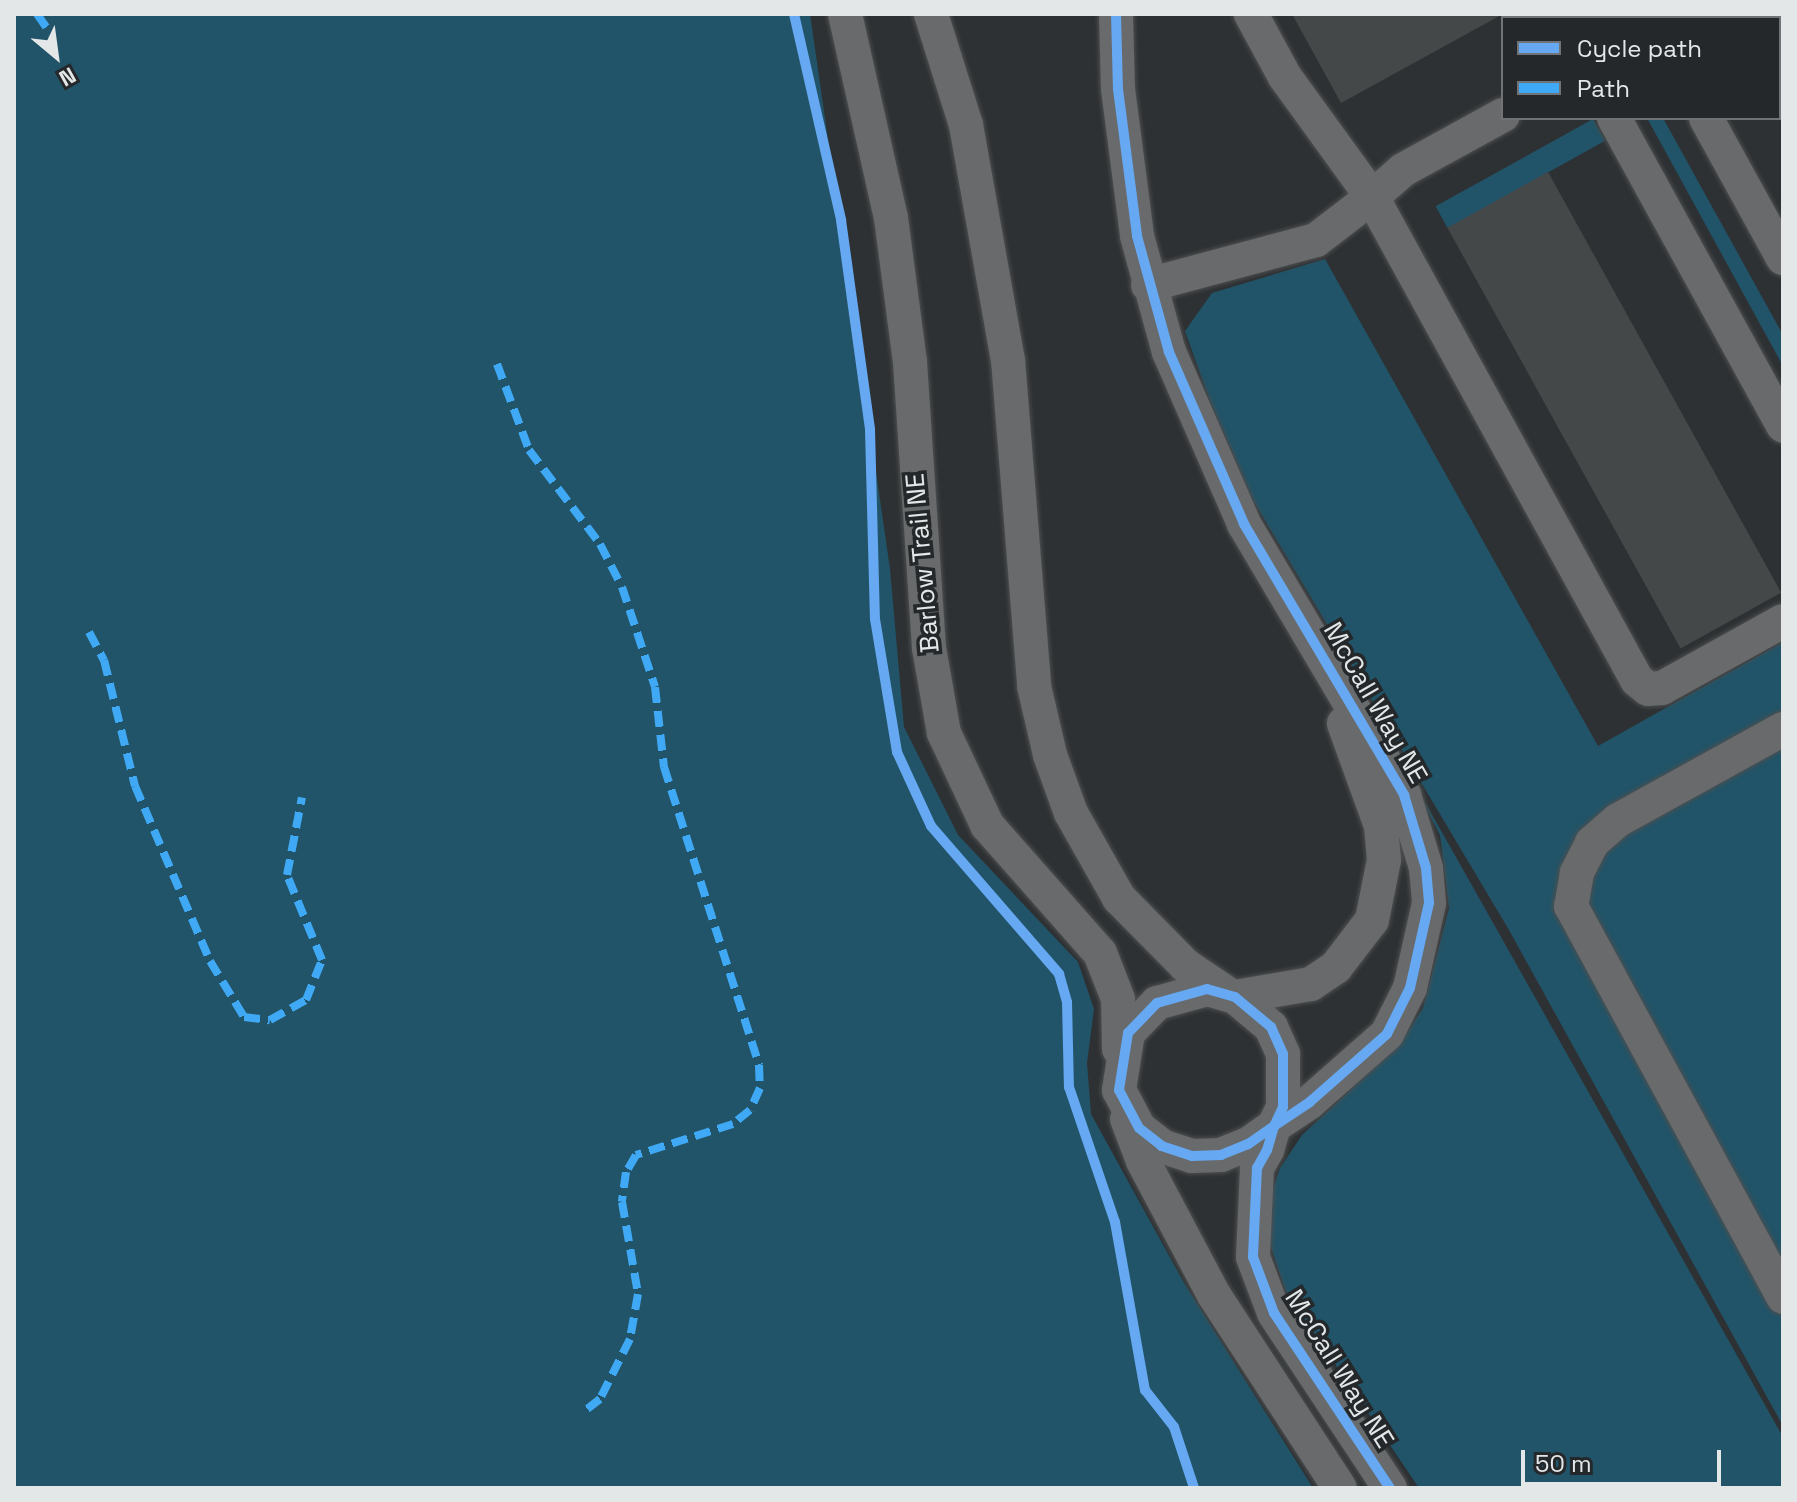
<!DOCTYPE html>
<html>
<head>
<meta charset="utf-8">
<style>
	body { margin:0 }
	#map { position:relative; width:1797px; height:1502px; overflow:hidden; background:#2e3133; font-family:"Space Grotesk",sans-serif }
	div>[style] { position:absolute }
	.green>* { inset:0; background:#215468; transform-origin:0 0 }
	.building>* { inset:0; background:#454848; transform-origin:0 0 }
	.roads { filter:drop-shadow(0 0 2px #4d4f50) drop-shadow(0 0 2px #4d4f50) }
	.minor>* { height:34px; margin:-17px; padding:0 17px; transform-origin:17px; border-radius:17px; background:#686a6b }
	.quiet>* { height:8px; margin-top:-4px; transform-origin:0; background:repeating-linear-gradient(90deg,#3fa9f5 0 16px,transparent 0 24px) }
	.cycleway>* { height:10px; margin:-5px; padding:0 5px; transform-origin:5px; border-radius:5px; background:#66a8f1 }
	span { translate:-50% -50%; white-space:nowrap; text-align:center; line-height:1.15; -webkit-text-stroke:7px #24282a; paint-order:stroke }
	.street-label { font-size:26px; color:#e4e7e8 }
	.frame { position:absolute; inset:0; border:16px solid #e4e7e8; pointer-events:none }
	.legend { position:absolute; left:1501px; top:16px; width:280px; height:104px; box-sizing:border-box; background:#24282a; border:2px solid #717476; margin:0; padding:10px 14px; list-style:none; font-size:24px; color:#e4e7e8 }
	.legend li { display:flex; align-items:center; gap:16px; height:40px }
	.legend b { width:40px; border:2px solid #717476 }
	.north { position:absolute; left:16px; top:16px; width:80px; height:80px; -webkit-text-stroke:6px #24282a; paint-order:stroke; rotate:151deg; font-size:22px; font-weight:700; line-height:32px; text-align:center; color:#e4e7e8 }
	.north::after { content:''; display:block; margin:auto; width:28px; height:36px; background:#e4e7e8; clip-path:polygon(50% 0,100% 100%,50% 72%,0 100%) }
	.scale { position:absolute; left:1521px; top:1450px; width:200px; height:36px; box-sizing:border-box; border:4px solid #e4e7e8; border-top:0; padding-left:10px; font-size:24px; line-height:28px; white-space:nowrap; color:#e4e7e8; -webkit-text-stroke:6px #24282a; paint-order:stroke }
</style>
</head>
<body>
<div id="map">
	<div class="green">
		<i style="clip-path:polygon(14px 14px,810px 14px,890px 569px,904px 727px,958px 835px,1078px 962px,1094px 1009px,1087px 1063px,1091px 1114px,1183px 1281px,1313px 1488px,14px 1488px)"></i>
		<i style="clip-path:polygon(1647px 118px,1663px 118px,1783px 335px,1783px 366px)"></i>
		<i style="left:1593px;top:119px;width:25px;height:180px;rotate:61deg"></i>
		<i style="clip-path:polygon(1325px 259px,1598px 746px,1783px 642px,1783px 1426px,1509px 930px,1254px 502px,1210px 401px,1185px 331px,1212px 293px)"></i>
		<i style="clip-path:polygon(1382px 726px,1783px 1437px,1783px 1488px,1419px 1488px,1285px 1290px,1270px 1244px,1267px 1206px,1280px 1168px,1302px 1135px,1399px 1045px,1423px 1008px,1449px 908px,1440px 835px)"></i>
	</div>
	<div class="building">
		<i style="clip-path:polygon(1292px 14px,1503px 14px,1341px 103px)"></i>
		<i style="left:1548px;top:172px;width:481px;height:115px;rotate:61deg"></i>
	</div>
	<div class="roads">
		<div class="minor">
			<i style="left:845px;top:14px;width:209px;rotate:77.3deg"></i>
			<i style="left:891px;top:218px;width:145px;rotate:82.5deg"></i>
			<i style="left:910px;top:362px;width:287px;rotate:86.2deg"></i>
			<i style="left:929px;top:648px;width:86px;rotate:80deg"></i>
			<i style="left:944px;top:733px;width:102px;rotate:64.9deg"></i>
			<i style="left:987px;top:825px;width:171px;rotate:48.6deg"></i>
			<i style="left:1100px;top:953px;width:49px;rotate:68.6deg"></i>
			<i style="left:1118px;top:999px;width:50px;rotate:88.9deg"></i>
			<i style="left:931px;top:14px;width:116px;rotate:72.5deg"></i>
			<i style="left:966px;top:125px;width:239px;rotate:79.9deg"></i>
			<i style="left:1008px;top:360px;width:327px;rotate:85.4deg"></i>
			<i style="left:1034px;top:686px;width:71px;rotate:76.9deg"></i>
			<i style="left:1050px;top:755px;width:62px;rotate:70.1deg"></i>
			<i style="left:1071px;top:813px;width:98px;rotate:60.5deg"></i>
			<i style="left:1119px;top:898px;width:94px;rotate:45.4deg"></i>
			<i style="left:1185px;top:965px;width:48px;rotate:34deg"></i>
			<i style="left:1116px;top:14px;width:75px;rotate:88.5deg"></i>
			<i style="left:1118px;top:89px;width:148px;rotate:82.6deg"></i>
			<i style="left:1137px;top:236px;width:120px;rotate:74.6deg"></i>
			<i style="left:1169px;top:352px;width:188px;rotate:66.4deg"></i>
			<i style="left:1244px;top:524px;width:315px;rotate:59.4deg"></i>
			<i style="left:1404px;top:795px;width:76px;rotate:73.2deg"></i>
			<i style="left:1426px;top:868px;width:35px;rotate:85deg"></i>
			<i style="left:1429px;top:903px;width:87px;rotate:102.6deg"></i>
			<i style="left:1410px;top:988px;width:51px;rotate:116.6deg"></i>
			<i style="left:1387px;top:1034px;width:103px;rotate:138.6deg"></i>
			<i style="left:1310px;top:1102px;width:43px;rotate:146.3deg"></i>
			<i style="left:1274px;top:1126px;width:32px;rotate:145deg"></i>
			<i style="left:1248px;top:1144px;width:29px;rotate:158deg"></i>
			<i style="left:1221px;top:1155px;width:29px;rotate:178deg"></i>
			<i style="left:1192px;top:1156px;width:32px;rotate:-162deg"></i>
			<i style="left:1162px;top:1146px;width:29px;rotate:-142deg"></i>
			<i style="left:1139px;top:1128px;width:43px;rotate:-117.8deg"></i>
			<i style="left:1119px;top:1090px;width:58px;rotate:-81deg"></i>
			<i style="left:1128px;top:1033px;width:42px;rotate:-46deg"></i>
			<i style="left:1157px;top:1003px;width:52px;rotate:-15.6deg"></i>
			<i style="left:1207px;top:989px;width:29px;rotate:16deg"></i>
			<i style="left:1235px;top:997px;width:47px;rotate:39.8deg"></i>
			<i style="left:1271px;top:1027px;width:30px;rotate:66deg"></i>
			<i style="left:1283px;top:1054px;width:53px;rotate:90deg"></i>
			<i style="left:1283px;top:1107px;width:21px;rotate:115deg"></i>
			<i style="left:1274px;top:1126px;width:25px;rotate:106deg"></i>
			<i style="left:1267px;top:1150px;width:21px;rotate:119deg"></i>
			<i style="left:1257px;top:1168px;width:89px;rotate:92.6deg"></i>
			<i style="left:1253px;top:1257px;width:60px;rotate:69.4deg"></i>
			<i style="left:1274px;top:1313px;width:210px;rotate:56.5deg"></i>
			<i style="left:1601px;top:18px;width:4px;rotate:-63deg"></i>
			<i style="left:1677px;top:18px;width:17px;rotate:-13deg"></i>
			<i style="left:1779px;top:56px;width:4px;rotate:-27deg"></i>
			<i style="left:1503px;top:115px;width:114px;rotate:151.2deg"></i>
			<i style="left:1403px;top:170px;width:41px;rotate:138.9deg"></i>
			<i style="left:1372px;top:197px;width:551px;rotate:61.25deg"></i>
			<i style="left:1637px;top:680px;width:14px;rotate:39deg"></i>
			<i style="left:1648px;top:689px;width:14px;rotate:-4deg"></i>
			<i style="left:1662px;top:688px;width:138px;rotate:-29deg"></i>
			<i style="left:1614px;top:118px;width:351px;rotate:61.2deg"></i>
			<i style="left:1706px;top:118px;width:160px;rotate:61.2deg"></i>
			<i style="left:1148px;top:285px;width:174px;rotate:-15deg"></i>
			<i style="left:1316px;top:240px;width:71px;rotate:-37.5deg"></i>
			<i style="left:1372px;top:197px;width:148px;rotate:-125.9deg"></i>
			<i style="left:1285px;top:77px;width:72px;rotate:-118.4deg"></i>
			<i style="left:1783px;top:729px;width:188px;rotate:151.1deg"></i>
			<i style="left:1618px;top:820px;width:35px;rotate:139deg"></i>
			<i style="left:1592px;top:843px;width:34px;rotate:117deg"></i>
			<i style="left:1577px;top:873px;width:34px;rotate:100deg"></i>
			<i style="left:1571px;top:906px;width:445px;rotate:61.5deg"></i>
			<i style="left:1235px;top:997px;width:77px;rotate:-9.7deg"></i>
			<i style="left:1311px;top:984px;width:30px;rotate:-34deg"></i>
			<i style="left:1336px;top:967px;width:59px;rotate:-52.5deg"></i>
			<i style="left:1372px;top:920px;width:61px;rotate:-78.7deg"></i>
			<i style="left:1384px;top:860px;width:34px;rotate:-95deg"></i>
			<i style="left:1381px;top:826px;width:109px;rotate:-109.9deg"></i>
			<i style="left:1127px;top:1119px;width:45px;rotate:69.1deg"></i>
			<i style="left:1143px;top:1161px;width:152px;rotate:62.1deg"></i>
			<i style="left:1214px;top:1295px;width:230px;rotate:56.9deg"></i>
		</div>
	</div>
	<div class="quiet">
		<i style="left:37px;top:14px;width:24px;rotate:55deg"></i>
		<i style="left:497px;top:364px;width:92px;rotate:69.6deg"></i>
		<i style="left:529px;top:450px;width:118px;rotate:52.9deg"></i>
		<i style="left:600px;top:544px;width:48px;rotate:62.9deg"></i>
		<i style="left:622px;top:587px;width:105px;rotate:71.7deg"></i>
		<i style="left:655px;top:687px;width:81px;rotate:83.6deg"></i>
		<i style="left:664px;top:767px;width:313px;rotate:72.3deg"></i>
		<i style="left:759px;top:1065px;width:23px;rotate:88deg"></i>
		<i style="left:760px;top:1088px;width:24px;rotate:114deg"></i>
		<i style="left:750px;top:1110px;width:22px;rotate:141deg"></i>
		<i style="left:733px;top:1124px;width:102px;rotate:162.3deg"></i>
		<i style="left:636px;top:1155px;width:20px;rotate:120deg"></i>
		<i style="left:626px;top:1172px;width:30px;rotate:98deg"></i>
		<i style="left:622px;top:1202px;width:93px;rotate:80.1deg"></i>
		<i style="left:638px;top:1294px;width:46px;rotate:100.1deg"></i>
		<i style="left:630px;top:1339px;width:67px;rotate:116.6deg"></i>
		<i style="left:600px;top:1399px;width:23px;rotate:142deg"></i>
		<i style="left:89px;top:632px;width:32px;rotate:62deg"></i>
		<i style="left:104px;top:660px;width:130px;rotate:76.2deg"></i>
		<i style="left:135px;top:786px;width:190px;rotate:66.8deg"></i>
		<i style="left:210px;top:961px;width:66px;rotate:58.7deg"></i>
		<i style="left:244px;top:1017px;width:26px;rotate:7deg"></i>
		<i style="left:270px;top:1020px;width:41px;rotate:-29.1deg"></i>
		<i style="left:306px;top:1000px;width:43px;rotate:-68.2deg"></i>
		<i style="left:322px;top:960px;width:92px;rotate:-112.4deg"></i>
		<i style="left:287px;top:875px;width:79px;rotate:-79.1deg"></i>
	</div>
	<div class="cycleway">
		<i style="left:794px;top:14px;width:211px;rotate:77.1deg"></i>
		<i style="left:841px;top:220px;width:212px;rotate:82.1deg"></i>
		<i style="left:870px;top:430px;width:189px;rotate:88.5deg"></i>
		<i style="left:875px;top:619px;width:135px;rotate:80.6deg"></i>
		<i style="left:897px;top:752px;width:81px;rotate:65.3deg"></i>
		<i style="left:931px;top:826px;width:196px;rotate:49.1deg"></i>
		<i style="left:1059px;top:974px;width:29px;rotate:74deg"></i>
		<i style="left:1067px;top:1002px;width:85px;rotate:88.7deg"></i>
		<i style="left:1069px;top:1087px;width:143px;rotate:71.2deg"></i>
		<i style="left:1115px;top:1222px;width:171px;rotate:79.9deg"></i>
		<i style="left:1145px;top:1390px;width:47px;rotate:51.9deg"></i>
		<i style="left:1174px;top:1427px;width:64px;rotate:71.8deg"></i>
		<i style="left:1116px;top:14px;width:75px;rotate:88.5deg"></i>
		<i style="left:1118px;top:89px;width:148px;rotate:82.6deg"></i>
		<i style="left:1137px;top:236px;width:120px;rotate:74.6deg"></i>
		<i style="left:1169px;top:352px;width:188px;rotate:66.4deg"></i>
		<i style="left:1244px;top:524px;width:315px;rotate:59.4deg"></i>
		<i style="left:1404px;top:795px;width:76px;rotate:73.2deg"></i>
		<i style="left:1426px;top:868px;width:35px;rotate:85deg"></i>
		<i style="left:1429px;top:903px;width:87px;rotate:102.6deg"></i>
		<i style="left:1410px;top:988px;width:51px;rotate:116.6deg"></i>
		<i style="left:1387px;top:1034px;width:103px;rotate:138.6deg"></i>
		<i style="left:1310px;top:1102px;width:43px;rotate:146.3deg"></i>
		<i style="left:1274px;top:1126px;width:32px;rotate:145deg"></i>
		<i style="left:1248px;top:1144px;width:29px;rotate:158deg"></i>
		<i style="left:1221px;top:1155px;width:29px;rotate:178deg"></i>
		<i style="left:1192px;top:1156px;width:32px;rotate:-162deg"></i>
		<i style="left:1162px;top:1146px;width:29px;rotate:-142deg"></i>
		<i style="left:1139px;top:1128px;width:43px;rotate:-117.8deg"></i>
		<i style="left:1119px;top:1090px;width:58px;rotate:-81deg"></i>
		<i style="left:1128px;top:1033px;width:42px;rotate:-46deg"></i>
		<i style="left:1157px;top:1003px;width:52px;rotate:-15.6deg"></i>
		<i style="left:1207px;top:989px;width:29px;rotate:16deg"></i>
		<i style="left:1235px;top:997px;width:47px;rotate:39.8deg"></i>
		<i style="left:1271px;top:1027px;width:30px;rotate:66deg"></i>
		<i style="left:1283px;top:1054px;width:53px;rotate:90deg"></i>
		<i style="left:1283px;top:1107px;width:21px;rotate:115deg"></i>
		<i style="left:1274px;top:1126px;width:25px;rotate:106deg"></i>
		<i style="left:1267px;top:1150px;width:21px;rotate:119deg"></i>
		<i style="left:1257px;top:1168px;width:89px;rotate:92.6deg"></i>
		<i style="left:1253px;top:1257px;width:60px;rotate:69.4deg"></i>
		<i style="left:1274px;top:1313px;width:210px;rotate:56.5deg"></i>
	</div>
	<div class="street-label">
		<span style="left:923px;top:563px;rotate:-95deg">Barlow Trail NE</span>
		<span style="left:1375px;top:703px;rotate:60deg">McCall Way NE</span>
		<span style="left:1339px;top:1369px;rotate:58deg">McCall Way NE</span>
	</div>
	<div class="frame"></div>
	<ul class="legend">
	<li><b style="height:10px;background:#66a8f1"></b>Cycle path</li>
	<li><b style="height:10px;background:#3fa9f5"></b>Path</li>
	</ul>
	<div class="north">N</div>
	<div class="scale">50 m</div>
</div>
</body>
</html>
